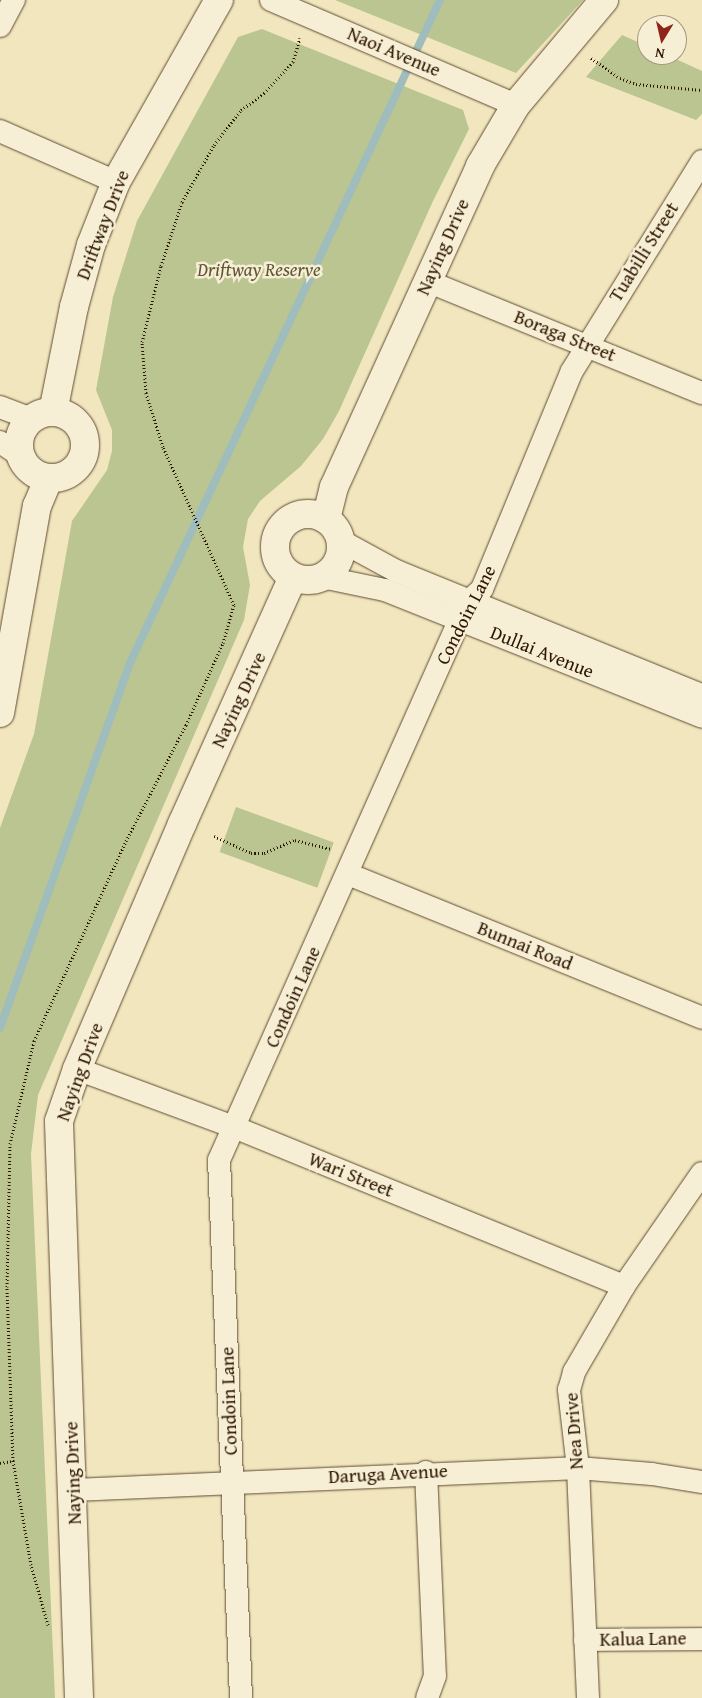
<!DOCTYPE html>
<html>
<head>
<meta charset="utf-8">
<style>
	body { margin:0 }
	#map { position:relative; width:702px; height:1698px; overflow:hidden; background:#f2e6be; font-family:"Gentium Book Plus",serif }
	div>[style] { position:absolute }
	.green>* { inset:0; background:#bac591; transform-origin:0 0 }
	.stream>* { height:8px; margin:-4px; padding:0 4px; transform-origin:4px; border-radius:4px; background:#9fbdbc }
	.path>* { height:3px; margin-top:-1.5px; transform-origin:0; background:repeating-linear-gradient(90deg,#2e1702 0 1px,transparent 0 3.5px) }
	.roads { filter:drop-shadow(0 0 1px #5f4b31) drop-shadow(0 0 1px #5f4b31) }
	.minor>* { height:22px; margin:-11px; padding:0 11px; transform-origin:11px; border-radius:11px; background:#f7efd5 }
	.tertiary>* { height:28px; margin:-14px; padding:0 14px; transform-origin:14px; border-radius:14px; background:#f7efd5 }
	.tertiary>.ring { margin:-14px; padding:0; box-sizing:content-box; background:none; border:28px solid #f7efd5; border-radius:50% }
	span { translate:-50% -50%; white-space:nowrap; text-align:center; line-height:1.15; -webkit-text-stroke:5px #f7efd5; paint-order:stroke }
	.street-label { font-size:19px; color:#2e1702 }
	.park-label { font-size:19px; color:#5f5434; font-style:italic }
	.north { position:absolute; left:637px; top:15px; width:50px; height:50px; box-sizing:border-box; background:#f7efd5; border:1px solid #a79981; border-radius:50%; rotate:189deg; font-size:14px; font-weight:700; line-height:20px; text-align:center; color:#2e1702 }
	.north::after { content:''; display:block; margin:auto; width:18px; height:22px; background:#8f2418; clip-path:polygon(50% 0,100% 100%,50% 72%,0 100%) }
</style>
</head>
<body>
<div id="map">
	<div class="green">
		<i style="clip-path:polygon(335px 0,583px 0,516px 73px)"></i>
		<i style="clip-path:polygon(262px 29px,463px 110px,469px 129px,433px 201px,339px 411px,323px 439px,301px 466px,260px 501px,248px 519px,243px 547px,250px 585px,244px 620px,38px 1095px,31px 1154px,55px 1698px,0 1698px,0 828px,34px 734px,72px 521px,107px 470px,112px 451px,112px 430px,96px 390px,113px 297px,137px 221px,238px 37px)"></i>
		<i style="clip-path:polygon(622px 35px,647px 46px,647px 55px,667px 55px,702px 71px,702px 114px,696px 120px,586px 77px)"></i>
		<i style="left:236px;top:807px;width:104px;height:48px;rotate:20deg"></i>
	</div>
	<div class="stream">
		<i style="left:0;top:1028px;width:387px;rotate:-70.4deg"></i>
		<i style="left:130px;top:663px;width:732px;rotate:-64.94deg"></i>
	</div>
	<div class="path">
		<i style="left:591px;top:58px;width:35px;rotate:35deg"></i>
		<i style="left:620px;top:78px;width:17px;rotate:21deg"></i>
		<i style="left:636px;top:84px;width:66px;rotate:5.2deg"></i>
		<i style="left:214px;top:836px;width:41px;rotate:24.7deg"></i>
		<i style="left:251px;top:853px;width:13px"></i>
		<i style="left:264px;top:853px;width:34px;rotate:-23deg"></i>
		<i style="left:295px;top:840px;width:36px;rotate:14deg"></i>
		<i style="left:0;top:1463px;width:13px;rotate:-9deg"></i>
		<i style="left:48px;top:1625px;width:62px;rotate:-105.8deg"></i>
		<i style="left:31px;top:1565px;width:106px;rotate:-99.8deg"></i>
		<i style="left:13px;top:1461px;width:174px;rotate:-92deg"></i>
		<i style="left:7px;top:1287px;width:143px;rotate:-88.8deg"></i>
		<i style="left:10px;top:1144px;width:106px;rotate:-76.9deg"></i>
		<i style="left:34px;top:1041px;width:220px;rotate:-65.3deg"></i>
		<i style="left:126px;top:841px;width:131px;rotate:-62.7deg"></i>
		<i style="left:186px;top:725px;width:90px;rotate:-65.7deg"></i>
		<i style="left:223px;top:643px;width:40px;rotate:-74deg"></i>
		<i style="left:234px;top:605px;width:173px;rotate:-114.2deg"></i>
		<i style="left:163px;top:447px;width:57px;rotate:-107.5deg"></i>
		<i style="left:146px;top:393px;width:51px;rotate:-94.5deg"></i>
		<i style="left:142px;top:342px;width:78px;rotate:-76deg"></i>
		<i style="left:161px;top:266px;width:67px;rotate:-71.8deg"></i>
		<i style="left:182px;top:202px;width:65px;rotate:-60.7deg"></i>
		<i style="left:214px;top:145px;width:44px;rotate:-52.4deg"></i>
		<i style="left:241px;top:110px;width:29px;rotate:-36deg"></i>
		<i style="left:264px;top:93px;width:42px;rotate:-46.9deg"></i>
		<i style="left:293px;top:62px;width:25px;rotate:-74deg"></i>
	</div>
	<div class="roads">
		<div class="minor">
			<i style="left:271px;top:0;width:267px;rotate:23.2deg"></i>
			<i style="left:0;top:26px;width:30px;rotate:-62deg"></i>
			<i style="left:0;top:131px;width:127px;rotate:23.7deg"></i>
			<i style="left:427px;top:281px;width:297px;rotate:22.2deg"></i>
			<i style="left:0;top:407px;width:33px;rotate:21deg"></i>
			<i style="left:0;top:442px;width:25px;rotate:34deg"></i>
			<i style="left:341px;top:541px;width:63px;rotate:28.6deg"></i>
			<i style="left:396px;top:571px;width:330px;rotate:22.1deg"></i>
			<i style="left:322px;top:577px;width:64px;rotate:11.7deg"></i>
			<i style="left:385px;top:590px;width:341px;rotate:21.8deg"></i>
			<i style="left:348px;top:874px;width:382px;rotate:22.1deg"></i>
			<i style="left:77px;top:1069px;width:167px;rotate:20.3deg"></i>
			<i style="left:234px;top:1127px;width:421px;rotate:22.2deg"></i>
			<i style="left:426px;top:1472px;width:204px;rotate:87.5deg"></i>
			<i style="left:435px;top:1676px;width:23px;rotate:110deg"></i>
			<i style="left:74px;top:1490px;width:504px;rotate:-2.5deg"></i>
			<i style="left:578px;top:1468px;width:74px;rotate:4.6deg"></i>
			<i style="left:652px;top:1474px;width:51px;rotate:9.1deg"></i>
			<i style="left:585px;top:1640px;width:117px;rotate:-0.5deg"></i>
			<i style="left:241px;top:1698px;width:538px;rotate:-92.34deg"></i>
			<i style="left:219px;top:1160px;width:592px;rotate:-65.99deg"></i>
			<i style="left:460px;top:619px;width:20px;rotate:-63deg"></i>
			<i style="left:469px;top:601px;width:18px;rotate:-43deg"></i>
			<i style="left:482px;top:589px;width:236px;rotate:-67.6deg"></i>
			<i style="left:572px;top:371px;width:247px;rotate:-58.2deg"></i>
			<i style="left:588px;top:1698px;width:230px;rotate:-92.5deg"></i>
			<i style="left:578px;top:1468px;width:79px;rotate:-96.6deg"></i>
			<i style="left:569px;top:1390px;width:19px;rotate:-74deg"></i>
			<i style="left:574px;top:1372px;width:99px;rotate:-59.8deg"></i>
			<i style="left:624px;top:1286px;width:137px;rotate:-55.4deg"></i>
		</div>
		<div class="tertiary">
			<i style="left:53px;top:412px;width:107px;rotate:-78.7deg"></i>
			<i style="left:74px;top:307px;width:64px;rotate:-74.7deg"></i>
			<i style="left:91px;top:245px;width:68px;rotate:-68.4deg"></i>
			<i style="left:116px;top:182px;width:209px;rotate:-60.5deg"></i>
			<i class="ring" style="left:19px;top:412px;width:38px;height:38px"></i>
			<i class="ring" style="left:275px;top:514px;width:38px;height:38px"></i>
			<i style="left:326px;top:519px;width:33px;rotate:-76deg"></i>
			<i style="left:334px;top:487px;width:353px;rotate:-65.5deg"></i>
			<i style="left:480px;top:166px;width:71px;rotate:-59.5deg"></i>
			<i style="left:516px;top:105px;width:137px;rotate:-50deg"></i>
			<i style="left:0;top:713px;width:210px;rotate:-79.9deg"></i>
			<i style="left:37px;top:506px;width:30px;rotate:-67deg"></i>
			<i style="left:79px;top:1698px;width:577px;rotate:-91.99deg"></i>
			<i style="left:59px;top:1121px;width:55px;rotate:-70.9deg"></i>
			<i style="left:77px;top:1069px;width:267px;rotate:-66.8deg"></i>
			<i style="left:182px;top:824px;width:271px;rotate:-65.8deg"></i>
		</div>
	</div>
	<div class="street-label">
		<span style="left:394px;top:52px;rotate:23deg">Naoi Avenue</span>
		<span style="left:103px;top:225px;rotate:-69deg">Driftway Drive</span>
		<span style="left:443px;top:247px;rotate:-66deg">Naying Drive</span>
		<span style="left:644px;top:252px;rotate:-58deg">Tuabilli Street</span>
		<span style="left:565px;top:336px;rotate:22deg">Boraga Street</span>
		<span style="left:466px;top:615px;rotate:-63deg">Condoin Lane</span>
		<span style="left:542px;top:652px;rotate:22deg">Dullai Avenue</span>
		<span style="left:239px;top:700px;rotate:-65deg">Naying Drive</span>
		<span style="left:525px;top:946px;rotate:22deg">Bunnai Road</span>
		<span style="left:293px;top:997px;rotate:-66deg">Condoin Lane</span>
		<span style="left:80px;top:1072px;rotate:-70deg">Naying Drive</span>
		<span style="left:351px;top:1175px;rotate:22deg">Wari Street</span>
		<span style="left:229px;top:1401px;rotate:-92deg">Condoin Lane</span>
		<span style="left:574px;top:1431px;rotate:-94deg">Nea Drive</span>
		<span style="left:73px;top:1473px;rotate:-92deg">Naying Drive</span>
		<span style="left:388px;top:1474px;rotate:-3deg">Daruga Avenue</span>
		<span style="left:643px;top:1639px;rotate:-1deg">Kalua Lane</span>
	</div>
	<div class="park-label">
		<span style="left:259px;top:270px">Driftway Reserve</span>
	</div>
	<div class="north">N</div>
</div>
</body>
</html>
